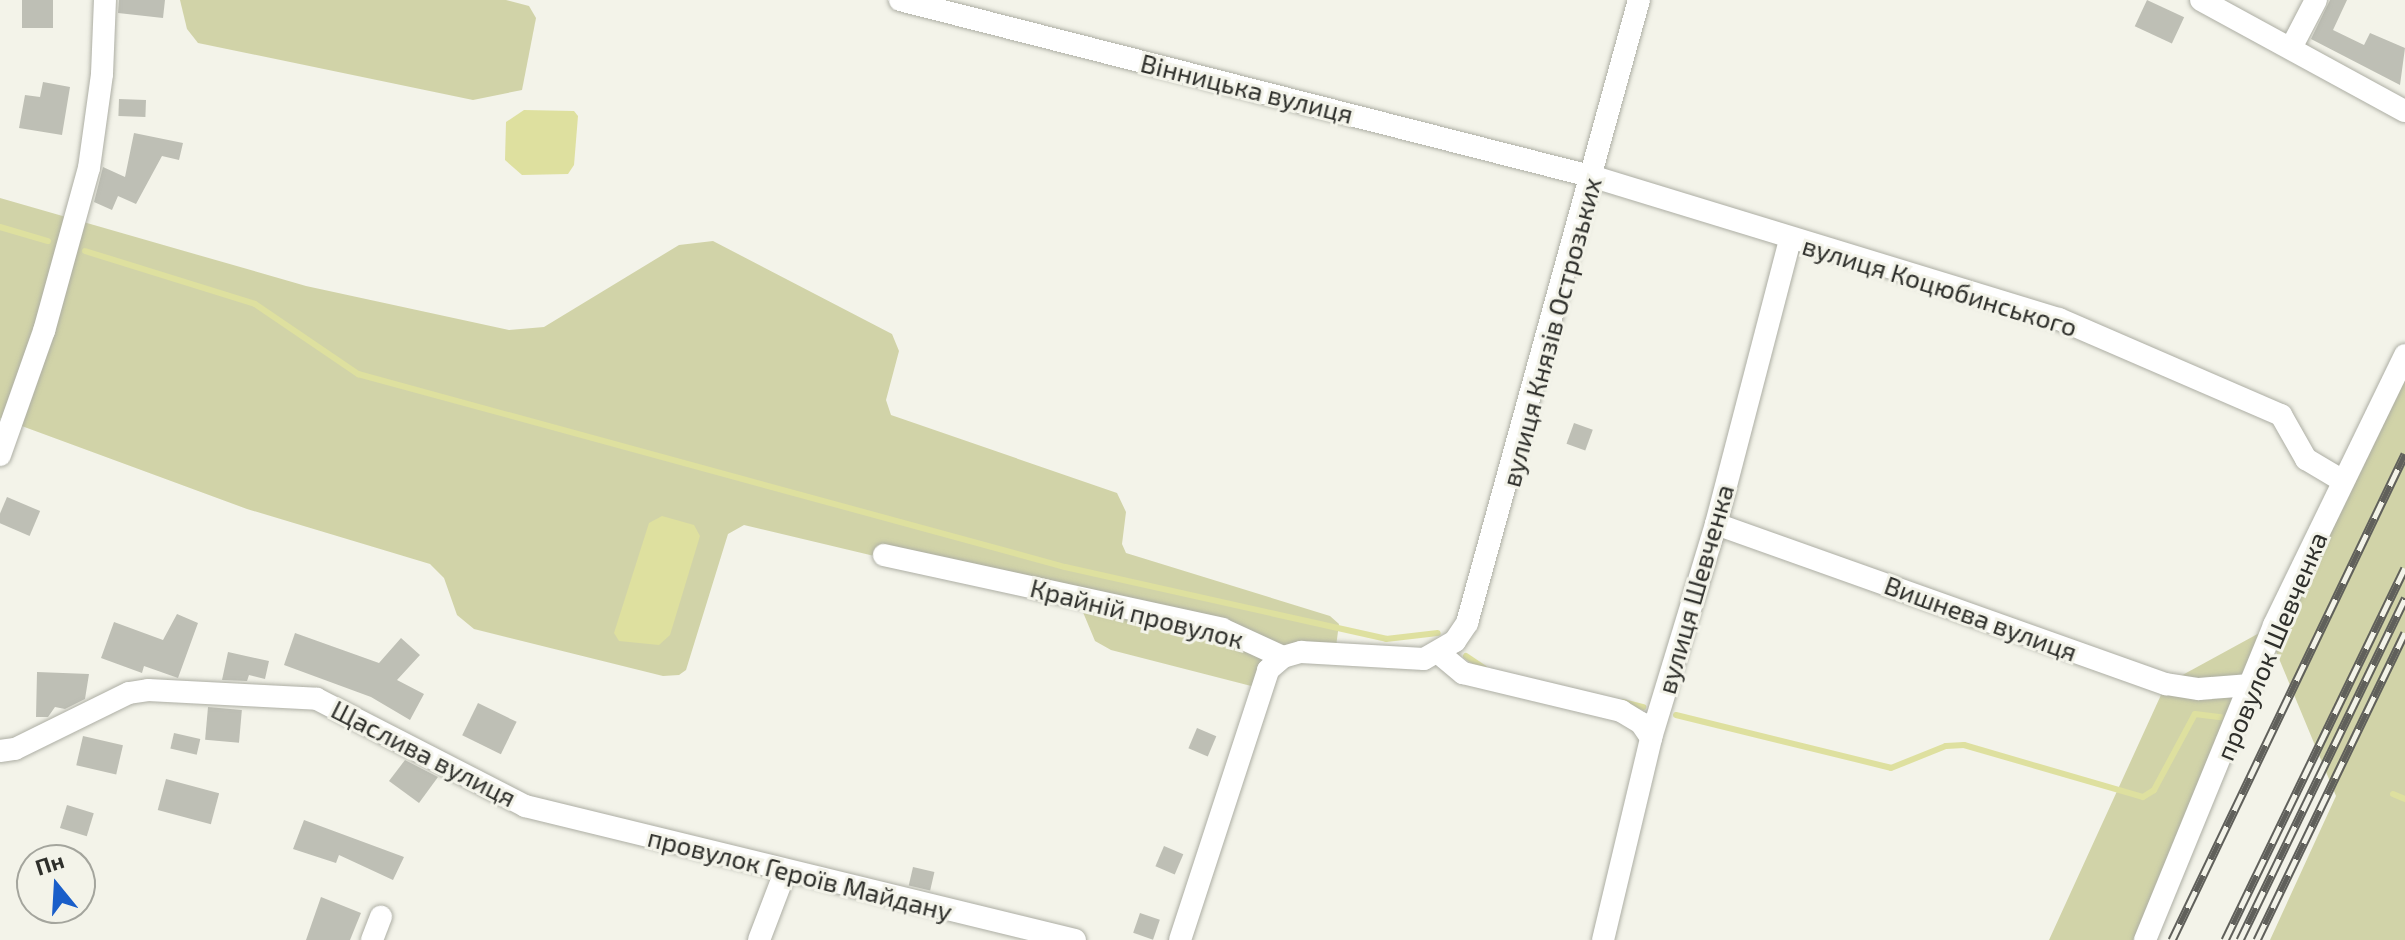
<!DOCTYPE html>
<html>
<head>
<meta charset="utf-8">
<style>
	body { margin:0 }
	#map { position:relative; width:2405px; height:940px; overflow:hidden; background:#f3f3e9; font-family:"Exo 2",sans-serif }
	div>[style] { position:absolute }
	.green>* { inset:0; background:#d1d3a8 }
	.water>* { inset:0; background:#dee09f }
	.stream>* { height:6px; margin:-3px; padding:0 3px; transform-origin:3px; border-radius:3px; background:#dee09f }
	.building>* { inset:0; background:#bebfb5; transform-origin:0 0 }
	.roads { filter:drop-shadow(0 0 2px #adaea4) drop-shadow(0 0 2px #adaea4) }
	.minor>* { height:22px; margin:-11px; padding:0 11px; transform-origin:11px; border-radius:11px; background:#fff }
	.rail>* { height:9px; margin-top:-4.5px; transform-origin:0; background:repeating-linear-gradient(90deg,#f3f3e9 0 18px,#60605b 0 36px); box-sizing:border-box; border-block:2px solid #60605b }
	span { translate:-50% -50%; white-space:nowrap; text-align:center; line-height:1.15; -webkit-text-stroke:6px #f3f3e9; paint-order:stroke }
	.street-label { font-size:26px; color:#2e2f2b }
	.north { position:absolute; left:16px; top:844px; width:80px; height:80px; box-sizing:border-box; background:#f3f3e9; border:2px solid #a4a59d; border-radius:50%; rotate:342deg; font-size:22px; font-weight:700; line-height:32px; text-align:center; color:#2e2f2b }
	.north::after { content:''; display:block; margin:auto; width:28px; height:36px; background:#195ec9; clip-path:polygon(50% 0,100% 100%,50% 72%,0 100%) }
</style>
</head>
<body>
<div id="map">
	<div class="green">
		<i style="clip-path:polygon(180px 0,506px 0,529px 6px,536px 18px,522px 90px,473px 100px,198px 43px,187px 29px)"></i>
		<i style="clip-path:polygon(0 198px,306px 286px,509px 330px,544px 327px,679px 245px,713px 241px,892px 334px,899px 351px,886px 400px,891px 415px,1117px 493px,1126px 512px,1122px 544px,1126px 553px,1330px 616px,1339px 624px,1335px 654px,1301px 652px,1259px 688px,1111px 650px,1095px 641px,1080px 605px,744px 525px,728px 534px,686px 670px,679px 675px,663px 676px,474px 629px,457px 615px,444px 578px,430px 564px,247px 509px,0 418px)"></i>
		<i style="clip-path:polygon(2405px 357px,2405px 940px,2270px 940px,2336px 796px,2270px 637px,2145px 940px,2049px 940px,2166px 684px,2274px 625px)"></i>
	</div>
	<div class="water">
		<i style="clip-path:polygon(524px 110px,574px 111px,578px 116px,574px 165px,568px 174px,522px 175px,505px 160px,506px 122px)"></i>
		<i style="clip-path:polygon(662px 516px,694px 525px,700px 536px,670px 635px,659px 645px,619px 641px,614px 633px,649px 523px)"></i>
	</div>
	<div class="stream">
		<i style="left:0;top:227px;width:50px;rotate:16.3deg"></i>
		<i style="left:85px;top:251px;width:178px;rotate:17.3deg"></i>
		<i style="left:255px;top:304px;width:125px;rotate:34.2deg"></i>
		<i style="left:358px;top:374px;width:733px;rotate:15.27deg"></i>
		<i style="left:1065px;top:567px;width:329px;rotate:12.6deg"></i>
		<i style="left:1386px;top:639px;width:52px;rotate:-6.6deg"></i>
		<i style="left:1466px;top:656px;width:22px;rotate:34deg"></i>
		<i style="left:1623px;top:702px;width:21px;rotate:14deg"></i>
		<i style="left:1676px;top:715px;width:221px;rotate:13.8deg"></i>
		<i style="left:1891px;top:768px;width:59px;rotate:-21.8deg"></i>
		<i style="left:1946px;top:746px;width:18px;rotate:-3deg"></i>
		<i style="left:1964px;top:745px;width:186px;rotate:16.2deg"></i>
		<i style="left:2143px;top:797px;width:13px;rotate:-32deg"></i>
		<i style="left:2154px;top:790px;width:86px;rotate:-61.7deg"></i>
		<i style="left:2195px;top:714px;width:26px;rotate:7deg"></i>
		<i style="left:2393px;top:794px;width:13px;rotate:23deg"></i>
	</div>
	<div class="building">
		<i style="left:22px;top:0;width:31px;height:28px"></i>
		<i style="clip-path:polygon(119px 0,165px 0,163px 18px,118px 13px)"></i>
		<i style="left:2147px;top:0;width:41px;height:29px;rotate:25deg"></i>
		<i style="clip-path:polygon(2330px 0,2347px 0,2333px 30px,2364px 45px,2370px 33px,2405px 48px,2400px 85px,2311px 39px)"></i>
		<i style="clip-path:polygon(43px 82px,70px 87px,62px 135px,19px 128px,25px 95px,40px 97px)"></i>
		<i style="left:119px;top:99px;width:27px;height:17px;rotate:2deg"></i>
		<i style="clip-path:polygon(134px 133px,183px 143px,179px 160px,162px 156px,136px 204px,118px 196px,112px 210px,94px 202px,103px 167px,125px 177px)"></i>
		<i style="left:1574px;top:423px;width:20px;height:22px;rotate:20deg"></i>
		<i style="left:7px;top:497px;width:36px;height:27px;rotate:23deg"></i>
		<i style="clip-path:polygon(177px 614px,198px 623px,178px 678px,144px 666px,142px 673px,101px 658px,114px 622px,163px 640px)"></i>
		<i style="clip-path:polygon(295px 633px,379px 663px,401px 638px,420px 655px,397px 680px,424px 694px,410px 720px,371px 697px,284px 665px)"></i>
		<i style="clip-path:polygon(228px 652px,269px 661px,265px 679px,249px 675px,247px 681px,222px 680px)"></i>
		<i style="clip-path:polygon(37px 672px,89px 674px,85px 699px,65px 709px,55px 707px,48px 717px,36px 717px)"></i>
		<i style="left:478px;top:703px;width:43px;height:36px;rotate:26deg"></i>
		<i style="left:208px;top:707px;width:34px;height:33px;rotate:5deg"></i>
		<i style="left:1197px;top:728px;width:21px;height:22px;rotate:23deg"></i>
		<i style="left:174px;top:733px;width:27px;height:16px;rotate:13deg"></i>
		<i style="left:83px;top:736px;width:41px;height:30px;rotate:13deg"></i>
		<i style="clip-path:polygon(405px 760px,438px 777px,419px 803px,389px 781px)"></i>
		<i style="left:166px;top:779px;width:55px;height:32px;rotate:15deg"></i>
		<i style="left:67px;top:805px;width:28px;height:24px;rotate:17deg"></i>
		<i style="clip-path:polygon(304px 820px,404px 857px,393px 880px,339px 855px,336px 863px,293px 849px)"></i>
		<i style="left:1164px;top:846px;width:21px;height:22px;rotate:23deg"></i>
		<i style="left:913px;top:867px;width:22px;height:19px;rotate:13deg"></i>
		<i style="clip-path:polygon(321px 897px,361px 913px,350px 940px,306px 940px)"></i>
		<i style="left:1140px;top:913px;width:21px;height:21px;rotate:19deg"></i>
	</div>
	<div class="roads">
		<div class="minor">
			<i style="left:900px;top:0;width:716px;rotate:14.31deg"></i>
			<i style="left:1594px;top:177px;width:486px;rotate:17deg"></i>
			<i style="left:2059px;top:319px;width:242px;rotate:23.4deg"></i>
			<i style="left:2281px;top:415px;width:51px;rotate:60.4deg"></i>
			<i style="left:2306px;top:459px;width:43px;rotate:30.7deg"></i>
			<i style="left:2201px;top:0;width:232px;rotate:28.6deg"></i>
			<i style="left:2291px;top:48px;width:54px;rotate:-62.5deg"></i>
			<i style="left:0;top:455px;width:132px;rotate:-70.5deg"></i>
			<i style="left:44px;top:331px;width:169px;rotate:-74.6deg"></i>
			<i style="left:89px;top:168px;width:95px;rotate:-82.1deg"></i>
			<i style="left:102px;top:74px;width:74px;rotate:-87.7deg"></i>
			<i style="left:1716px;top:524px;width:478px;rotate:19.6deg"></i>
			<i style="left:2166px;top:684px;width:33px;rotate:9deg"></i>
			<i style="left:2199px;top:689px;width:51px;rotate:-4.5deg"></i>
			<i style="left:884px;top:555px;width:346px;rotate:12.3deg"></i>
			<i style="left:1222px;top:629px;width:67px;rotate:24.7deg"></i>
			<i style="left:1440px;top:654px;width:30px;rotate:40deg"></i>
			<i style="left:1463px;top:673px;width:163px;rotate:13.5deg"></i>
			<i style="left:1621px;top:711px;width:23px;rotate:31deg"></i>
			<i style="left:1641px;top:723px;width:18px;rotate:56deg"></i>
			<i style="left:0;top:751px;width:15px;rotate:-8deg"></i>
			<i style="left:15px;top:749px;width:127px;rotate:-26.2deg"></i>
			<i style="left:129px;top:693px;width:19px;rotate:-9deg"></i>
			<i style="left:148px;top:690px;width:169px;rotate:3deg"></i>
			<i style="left:317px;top:699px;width:234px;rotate:27.2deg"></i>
			<i style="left:525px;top:806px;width:566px;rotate:13.69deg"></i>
			<i style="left:372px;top:940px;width:25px;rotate:-69deg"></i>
			<i style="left:759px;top:940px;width:73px;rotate:-69.1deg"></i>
			<i style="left:1180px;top:940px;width:284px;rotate:-71.9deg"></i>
			<i style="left:1268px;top:670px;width:20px;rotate:-41deg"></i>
			<i style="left:1283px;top:657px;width:19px;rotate:-16deg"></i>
			<i style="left:1301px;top:652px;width:123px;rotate:3.3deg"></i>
			<i style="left:1424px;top:659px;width:36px;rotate:-30deg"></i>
			<i style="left:1455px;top:641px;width:22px;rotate:-56deg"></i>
			<i style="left:1467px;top:623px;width:646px;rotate:-74.57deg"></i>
			<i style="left:1603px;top:940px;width:208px;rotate:-76.6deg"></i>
			<i style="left:1651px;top:738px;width:224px;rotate:-73.1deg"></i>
			<i style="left:1716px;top:524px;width:293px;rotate:-75.4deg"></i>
			<i style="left:2145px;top:940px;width:340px;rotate:-67.7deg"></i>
			<i style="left:2274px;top:625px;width:300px;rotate:-64.1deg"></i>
		</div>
	</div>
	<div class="rail">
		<i style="left:2172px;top:940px;width:539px;rotate:-64.39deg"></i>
		<i style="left:2225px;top:940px;width:413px;rotate:-64.2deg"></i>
		<i style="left:2240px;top:940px;width:380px;rotate:-64.2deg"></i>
		<i style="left:2257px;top:940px;width:341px;rotate:-64.3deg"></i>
	</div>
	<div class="street-label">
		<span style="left:1247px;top:88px;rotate:14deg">Вінницька вулиця</span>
		<span style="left:1940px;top:286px;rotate:17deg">вулиця Коцюбинського</span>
		<span style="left:1551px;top:332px;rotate:-75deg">вулиця Князів Острозьких</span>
		<span style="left:1695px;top:589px;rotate:-74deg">вулиця Шевченка</span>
		<span style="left:1137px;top:613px;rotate:14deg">Крайній провулок</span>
		<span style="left:1981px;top:618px;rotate:20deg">Вишнева вулиця</span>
		<span style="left:2271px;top:646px;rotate:-67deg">провулок Шевченка</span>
		<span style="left:424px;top:753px;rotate:27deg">Щаслива вулиця</span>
		<span style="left:800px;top:874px;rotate:14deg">провулок Героїв Майдану</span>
	</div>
	<div class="north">Пн</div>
</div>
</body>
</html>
